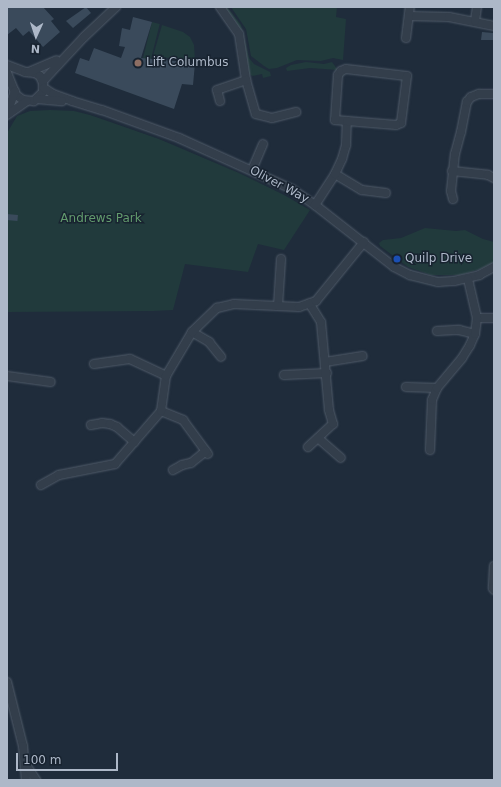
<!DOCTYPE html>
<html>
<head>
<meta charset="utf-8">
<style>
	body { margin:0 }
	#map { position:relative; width:501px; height:787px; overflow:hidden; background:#1f2c3b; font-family:"DejaVu Sans",sans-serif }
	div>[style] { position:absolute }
	.green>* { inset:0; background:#213a3c; transform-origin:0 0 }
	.building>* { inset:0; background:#3a4a5b; transform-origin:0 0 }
	.roads { filter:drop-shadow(0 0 1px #505b69) drop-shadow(0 0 1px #505b69) }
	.minor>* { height:8px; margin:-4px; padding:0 4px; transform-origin:4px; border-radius:4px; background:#333e4b }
	.dots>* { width:11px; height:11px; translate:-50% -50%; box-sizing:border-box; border:2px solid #182330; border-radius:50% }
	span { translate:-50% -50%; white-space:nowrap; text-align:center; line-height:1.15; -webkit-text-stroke:3px #182330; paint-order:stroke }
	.poi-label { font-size:12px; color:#adb8c8 }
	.left { translate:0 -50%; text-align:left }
	.street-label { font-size:12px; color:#adb8c8 }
	.park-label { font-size:12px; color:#629b6d }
	.frame { position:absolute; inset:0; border:8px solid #adb8c8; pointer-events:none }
	.north { position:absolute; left:16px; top:16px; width:40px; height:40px; -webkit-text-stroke:3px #182330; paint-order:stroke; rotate:183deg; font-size:11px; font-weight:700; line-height:16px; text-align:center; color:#adb8c8 }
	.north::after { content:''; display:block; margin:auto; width:14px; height:18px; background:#adb8c8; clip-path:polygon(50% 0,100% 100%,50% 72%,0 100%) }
	.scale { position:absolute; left:16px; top:753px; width:102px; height:18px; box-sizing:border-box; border:2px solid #adb8c8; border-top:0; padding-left:5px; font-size:12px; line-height:14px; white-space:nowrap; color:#adb8c8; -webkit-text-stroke:3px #182330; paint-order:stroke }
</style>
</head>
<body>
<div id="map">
	<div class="green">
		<i style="clip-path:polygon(224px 7px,227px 7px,241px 25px,249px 58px,254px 64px,270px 72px,271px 76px,263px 78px,262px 74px,253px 76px,247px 73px,241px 33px,234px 19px)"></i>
		<i style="clip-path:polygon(231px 7px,337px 7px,336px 17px,346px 19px,343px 60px,333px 58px,321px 61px,297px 60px,277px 68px,269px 69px,264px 66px,251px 56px,246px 29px)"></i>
		<i style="left:152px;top:22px;width:8px;height:38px;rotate:14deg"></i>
		<i style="clip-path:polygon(162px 25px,183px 32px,190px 37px,194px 45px,195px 61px,153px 56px)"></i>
		<i style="clip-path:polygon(306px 62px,324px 64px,332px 62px,338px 70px,310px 68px,287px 71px,286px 68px,291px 65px)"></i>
		<i style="clip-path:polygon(50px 110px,74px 111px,90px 115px,159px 139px,239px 173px,284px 195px,310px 210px,284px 250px,258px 244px,248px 272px,185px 264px,173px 310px,153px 311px,7px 312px,7px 133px,17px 116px,30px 111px)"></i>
		<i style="clip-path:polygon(425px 228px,456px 231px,465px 230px,483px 239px,494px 242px,494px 262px,480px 269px,460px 275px,431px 275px,408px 267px,380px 246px,379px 243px,383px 240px,401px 238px)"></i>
	</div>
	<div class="building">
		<i style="clip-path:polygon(7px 7px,43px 7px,54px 19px,51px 21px,60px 32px,43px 47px,29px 31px,23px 36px,16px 28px,7px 35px)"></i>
		<i style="clip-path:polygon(86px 7px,91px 13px,73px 28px,66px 21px)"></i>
		<i style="clip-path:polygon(133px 17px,152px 22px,141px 58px,195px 63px,193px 85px,182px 84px,174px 109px,75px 73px,80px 58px,89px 61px,94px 48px,121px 58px,125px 47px,119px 46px,122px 28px,130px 30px)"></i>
		<i style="clip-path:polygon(482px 32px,493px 33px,494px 40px,481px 40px)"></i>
		<i style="left:7px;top:214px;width:11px;height:6px;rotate:5deg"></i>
	</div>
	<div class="roads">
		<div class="minor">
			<i style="left:220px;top:7px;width:33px;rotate:55deg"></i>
			<i style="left:239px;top:34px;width:47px;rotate:81.3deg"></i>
			<i style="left:246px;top:80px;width:35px;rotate:74deg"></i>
			<i style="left:256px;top:114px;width:16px;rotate:14deg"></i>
			<i style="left:272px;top:118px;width:25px;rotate:-14deg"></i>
			<i style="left:409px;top:16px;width:40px;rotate:1.4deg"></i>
			<i style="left:449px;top:17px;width:46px;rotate:11.3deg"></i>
			<i style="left:475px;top:21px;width:14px;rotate:-82deg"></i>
			<i style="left:406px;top:38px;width:31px;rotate:-83deg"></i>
			<i style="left:7px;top:65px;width:19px;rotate:21deg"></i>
			<i style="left:25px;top:72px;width:10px;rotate:6deg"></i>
			<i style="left:35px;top:73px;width:6px;rotate:31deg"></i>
			<i style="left:40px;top:76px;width:8px;rotate:67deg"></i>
			<i style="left:43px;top:83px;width:9px;rotate:90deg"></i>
			<i style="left:43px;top:92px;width:13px;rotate:135deg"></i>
			<i style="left:34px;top:101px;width:11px;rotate:-175deg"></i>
			<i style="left:23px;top:100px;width:9px;rotate:-144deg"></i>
			<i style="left:16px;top:95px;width:24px;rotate:-112deg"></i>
			<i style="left:29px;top:72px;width:30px;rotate:-23deg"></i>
			<i style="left:43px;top:81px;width:60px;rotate:-47deg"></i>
			<i style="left:84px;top:37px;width:44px;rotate:-43.2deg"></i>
			<i style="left:44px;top:88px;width:11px;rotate:34deg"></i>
			<i style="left:53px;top:94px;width:20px;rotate:20deg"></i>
			<i style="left:72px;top:101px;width:31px;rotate:17deg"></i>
			<i style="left:102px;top:110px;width:82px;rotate:20deg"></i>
			<i style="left:179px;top:138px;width:124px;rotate:24.3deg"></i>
			<i style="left:292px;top:189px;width:28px;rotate:35deg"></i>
			<i style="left:315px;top:205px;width:100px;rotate:38.1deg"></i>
			<i style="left:394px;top:267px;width:18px;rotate:27deg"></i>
			<i style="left:410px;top:275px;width:29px;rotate:14deg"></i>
			<i style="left:438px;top:282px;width:16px;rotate:-4deg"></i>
			<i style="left:454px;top:281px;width:26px;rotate:-13deg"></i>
			<i style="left:479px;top:275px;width:17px;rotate:-28deg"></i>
			<i style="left:37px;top:99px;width:25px;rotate:5deg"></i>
			<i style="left:220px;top:101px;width:11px;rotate:-105deg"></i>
			<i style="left:217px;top:90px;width:31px;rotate:-19deg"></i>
			<i style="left:7px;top:114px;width:24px;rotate:-71deg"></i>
			<i style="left:7px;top:115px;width:24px;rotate:-35deg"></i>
			<i style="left:252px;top:170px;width:28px;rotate:-67deg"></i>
			<i style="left:452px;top:171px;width:36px;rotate:6deg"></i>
			<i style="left:488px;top:175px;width:7px;rotate:27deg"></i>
			<i style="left:335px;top:174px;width:31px;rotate:31deg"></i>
			<i style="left:362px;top:190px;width:24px;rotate:7deg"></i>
			<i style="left:453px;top:199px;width:8px;rotate:-104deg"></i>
			<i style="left:451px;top:191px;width:37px;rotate:-84deg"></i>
			<i style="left:455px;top:154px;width:23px;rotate:-75deg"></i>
			<i style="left:461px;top:132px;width:31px;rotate:-79deg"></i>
			<i style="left:467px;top:102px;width:6px;rotate:-51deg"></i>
			<i style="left:471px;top:97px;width:9px;rotate:-21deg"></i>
			<i style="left:479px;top:94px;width:15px"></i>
			<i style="left:315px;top:205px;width:37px;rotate:-57deg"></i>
			<i style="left:335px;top:174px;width:17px;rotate:-65deg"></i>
			<i style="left:342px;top:159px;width:15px;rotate:-74deg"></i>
			<i style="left:346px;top:145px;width:24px;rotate:-88deg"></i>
			<i style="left:347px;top:121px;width:12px;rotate:-175deg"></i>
			<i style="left:335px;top:120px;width:45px;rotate:-86.2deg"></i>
			<i style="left:338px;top:75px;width:5px;rotate:-53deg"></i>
			<i style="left:341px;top:71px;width:5px;rotate:-22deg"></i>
			<i style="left:346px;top:69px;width:61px;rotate:6.5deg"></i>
			<i style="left:407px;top:76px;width:47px;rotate:97.3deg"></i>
			<i style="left:401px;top:123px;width:5px;rotate:158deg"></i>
			<i style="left:396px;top:125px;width:49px;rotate:-175.3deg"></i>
			<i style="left:278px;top:306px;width:47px;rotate:-86.3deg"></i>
			<i style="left:477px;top:318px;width:17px"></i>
			<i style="left:437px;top:331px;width:22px;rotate:-3deg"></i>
			<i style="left:459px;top:330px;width:16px;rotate:14deg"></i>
			<i style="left:192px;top:332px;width:20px;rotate:30deg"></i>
			<i style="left:209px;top:342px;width:19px;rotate:51deg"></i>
			<i style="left:325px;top:362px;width:38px;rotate:-9deg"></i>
			<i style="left:94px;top:364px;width:36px;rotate:-8deg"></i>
			<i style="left:130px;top:359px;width:40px;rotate:25deg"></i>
			<i style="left:284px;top:375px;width:43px;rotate:-2.7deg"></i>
			<i style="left:7px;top:376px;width:44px;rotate:7.8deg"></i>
			<i style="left:406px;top:387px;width:31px;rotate:2deg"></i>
			<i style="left:161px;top:411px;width:24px;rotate:22deg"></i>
			<i style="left:183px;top:420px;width:42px;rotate:53.7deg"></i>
			<i style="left:91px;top:425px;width:11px;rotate:-10deg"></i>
			<i style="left:102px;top:423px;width:8px;rotate:7deg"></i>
			<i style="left:110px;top:424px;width:8px;rotate:23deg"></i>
			<i style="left:117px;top:427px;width:23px;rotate:41deg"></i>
			<i style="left:318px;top:438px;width:30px;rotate:41deg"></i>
			<i style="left:308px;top:447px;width:34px;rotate:-43deg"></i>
			<i style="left:333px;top:424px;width:15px;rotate:-106deg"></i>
			<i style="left:329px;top:410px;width:88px;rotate:-95.2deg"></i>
			<i style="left:321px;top:322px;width:22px;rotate:-122deg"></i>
			<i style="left:430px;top:450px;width:50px;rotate:-87.7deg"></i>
			<i style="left:432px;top:400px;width:13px;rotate:-67deg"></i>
			<i style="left:437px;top:388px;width:39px;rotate:-50deg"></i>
			<i style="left:462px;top:358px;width:15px;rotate:-58deg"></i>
			<i style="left:470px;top:345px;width:12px;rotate:-66deg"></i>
			<i style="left:475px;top:334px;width:16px;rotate:-83deg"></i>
			<i style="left:477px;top:318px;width:40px;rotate:-103deg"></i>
			<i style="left:173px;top:470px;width:10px;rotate:-29deg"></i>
			<i style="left:182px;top:465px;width:9px;rotate:-13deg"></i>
			<i style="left:191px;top:463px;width:19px;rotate:-39deg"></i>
			<i style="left:41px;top:485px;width:21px;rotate:-29deg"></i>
			<i style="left:59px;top:475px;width:57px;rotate:-11.1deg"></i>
			<i style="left:115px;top:464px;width:70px;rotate:-49deg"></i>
			<i style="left:161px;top:411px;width:35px;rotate:-82deg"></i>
			<i style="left:166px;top:376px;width:51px;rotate:-59.4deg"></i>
			<i style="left:192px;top:332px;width:35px;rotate:-44deg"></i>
			<i style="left:217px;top:308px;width:17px;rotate:-13deg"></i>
			<i style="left:234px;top:304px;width:65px;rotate:2.6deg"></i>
			<i style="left:299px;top:307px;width:18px;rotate:-19deg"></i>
			<i style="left:316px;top:301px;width:76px;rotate:-50.9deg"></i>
			<i style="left:494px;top:566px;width:22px;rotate:93deg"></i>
			<i style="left:493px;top:588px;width:2px;rotate:63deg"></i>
			<i style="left:7px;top:682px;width:66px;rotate:76deg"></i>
			<i style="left:23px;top:746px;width:34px;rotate:85deg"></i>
			<i style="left:26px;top:765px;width:18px;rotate:56deg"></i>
		</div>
	</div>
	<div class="dots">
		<i style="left:138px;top:63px;background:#8d6e63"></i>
		<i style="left:397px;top:259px;background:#1a4fb4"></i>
	</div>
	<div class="poi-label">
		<span class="left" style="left:146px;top:63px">Lift Columbus</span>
		<span class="left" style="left:405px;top:259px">Quilp Drive</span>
	</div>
	<div class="street-label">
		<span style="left:279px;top:185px;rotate:28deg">Oliver Way</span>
	</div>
	<div class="park-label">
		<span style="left:101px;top:219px">Andrews Park</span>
	</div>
	<div class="frame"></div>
	<div class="north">N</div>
	<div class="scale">100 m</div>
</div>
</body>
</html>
